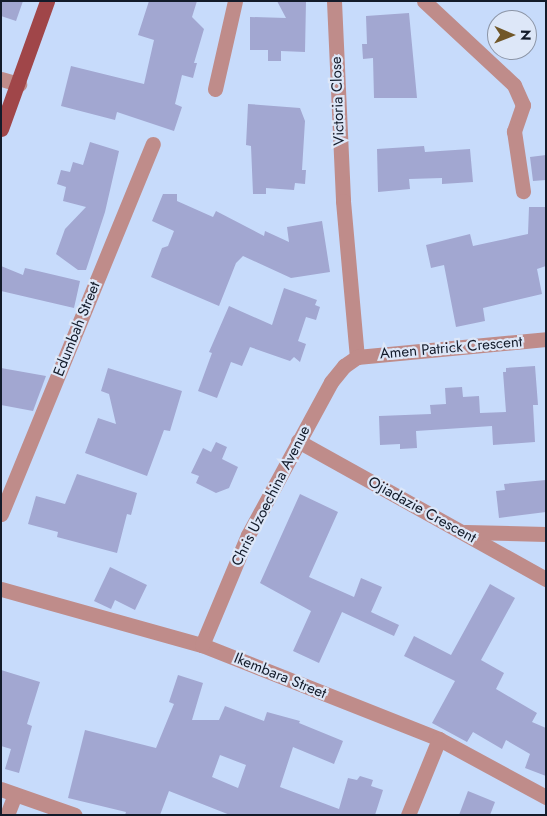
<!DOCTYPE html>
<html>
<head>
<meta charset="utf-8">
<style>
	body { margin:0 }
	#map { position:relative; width:547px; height:816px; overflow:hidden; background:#c7dbfb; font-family:Jost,sans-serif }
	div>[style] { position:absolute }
	.building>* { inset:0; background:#a2a7d1 }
	.minor>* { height:15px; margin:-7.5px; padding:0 7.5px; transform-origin:7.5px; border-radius:7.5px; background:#bf8c8a }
	.major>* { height:15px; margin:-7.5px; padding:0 7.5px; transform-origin:7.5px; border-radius:7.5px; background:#a04649 }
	span { translate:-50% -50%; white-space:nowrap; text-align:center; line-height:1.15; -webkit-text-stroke:4.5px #dde7f8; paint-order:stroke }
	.street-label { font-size:15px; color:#131b2a }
	.frame { position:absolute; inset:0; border:2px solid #131b2a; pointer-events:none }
	.north { position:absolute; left:487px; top:10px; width:50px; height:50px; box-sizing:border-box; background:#dde7f8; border:1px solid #8c95a6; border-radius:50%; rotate:91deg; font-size:14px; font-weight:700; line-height:20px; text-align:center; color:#131b2a }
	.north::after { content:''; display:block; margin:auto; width:18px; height:22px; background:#715728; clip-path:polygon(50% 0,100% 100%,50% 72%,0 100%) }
</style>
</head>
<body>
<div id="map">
	<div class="building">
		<i style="clip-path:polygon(1px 1px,23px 1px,16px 21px,1px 16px)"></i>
		<i style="clip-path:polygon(149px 1px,197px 1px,192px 17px,204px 29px,194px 63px,197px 63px,193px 78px,182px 75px,175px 104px,182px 107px,174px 131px,117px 112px,115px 120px,61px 106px,71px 66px,144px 84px,154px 40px,138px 35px)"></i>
		<i style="clip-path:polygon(277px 1px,306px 1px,305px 52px,281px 51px,281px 61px,268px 61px,268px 50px,250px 50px,250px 17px,286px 18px)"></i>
		<i style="clip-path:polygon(409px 13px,417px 98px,374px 98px,373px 58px,363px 59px,362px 44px,367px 44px,366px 16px)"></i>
		<i style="clip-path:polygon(248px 104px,300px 108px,305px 121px,302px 170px,306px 170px,305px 184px,295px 183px,294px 190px,266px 188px,266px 194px,253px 194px,251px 146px,246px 145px)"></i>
		<i style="clip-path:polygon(90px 142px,119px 151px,105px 212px,86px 270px,78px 270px,56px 254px,65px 229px,86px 207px,63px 201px,66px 187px,57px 184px,61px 170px,70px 172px,73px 162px,83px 165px)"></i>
		<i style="clip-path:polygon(424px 146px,425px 152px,470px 149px,473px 182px,442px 184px,442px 178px,409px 179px,410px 189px,378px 192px,377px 149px)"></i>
		<i style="clip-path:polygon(546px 155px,546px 180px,533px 181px,530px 157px)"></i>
		<i style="clip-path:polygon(163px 194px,177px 194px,177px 201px,213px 217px,216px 211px,264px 236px,265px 231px,289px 242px,287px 227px,322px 221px,330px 272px,291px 278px,243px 256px,236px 263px,219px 306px,151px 277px,162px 248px,168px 246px,174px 231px,152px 221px)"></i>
		<i style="clip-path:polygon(529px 207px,546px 207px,546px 266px,537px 269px,542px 294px,483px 308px,485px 321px,456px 327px,444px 265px,431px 268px,426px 245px,470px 234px,473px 246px,528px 234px)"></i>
		<i style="clip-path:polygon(1px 266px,23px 275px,25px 268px,80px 281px,74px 308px,1px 291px)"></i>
		<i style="clip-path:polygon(284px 288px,317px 300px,315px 305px,320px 307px,316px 320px,306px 317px,298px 341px,306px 344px,300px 362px,294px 357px,290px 361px,250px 347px,242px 366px,231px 362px,217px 398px,198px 391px,212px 353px,209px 352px,229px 306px,272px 325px)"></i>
		<i style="clip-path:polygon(535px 366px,538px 405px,533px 405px,535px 442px,493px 445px,492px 426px,416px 431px,417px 448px,400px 449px,400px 444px,380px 445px,379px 416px,431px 414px,430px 405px,446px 404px,445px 388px,462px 387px,463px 397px,479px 396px,480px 413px,506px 412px,503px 372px,506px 372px,506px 368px)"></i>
		<i style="clip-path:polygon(1px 368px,46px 376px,33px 411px,1px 405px)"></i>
		<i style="clip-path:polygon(108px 368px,182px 391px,170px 431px,164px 430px,147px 476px,85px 453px,98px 418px,116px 424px,109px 394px,101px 391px)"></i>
		<i style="clip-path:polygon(216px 442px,227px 447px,222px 459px,238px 467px,229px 488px,216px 493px,196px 483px,199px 476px,191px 473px,203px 448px,211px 452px)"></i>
		<i style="clip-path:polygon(77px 474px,137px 493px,131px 515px,127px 514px,117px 553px,57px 537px,58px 532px,28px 524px,36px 496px,65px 504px)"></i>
		<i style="clip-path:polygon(546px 480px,546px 512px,499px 518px,496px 491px,505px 490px,504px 484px)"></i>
		<i style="clip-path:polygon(300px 494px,338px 512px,309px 577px,354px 597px,361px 578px,382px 587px,371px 612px,399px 625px,394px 636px,342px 612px,319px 663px,293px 651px,311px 611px,260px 583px)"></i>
		<i style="clip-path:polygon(110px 567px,147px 585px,135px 610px,115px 600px,111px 609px,94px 601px)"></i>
		<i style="clip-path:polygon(490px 584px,515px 598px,481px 660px,504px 673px,496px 689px,537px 713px,532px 722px,546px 728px,546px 776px,525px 768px,530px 754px,506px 740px,502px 749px,473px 732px,467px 742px,432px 723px,455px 681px,404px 656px,414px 636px,451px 655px)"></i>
		<i style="clip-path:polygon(1px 670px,40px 682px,27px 724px,32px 726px,19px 773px,5px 769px,11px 749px,1px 746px)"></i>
		<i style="clip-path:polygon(evenodd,178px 675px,203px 683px,192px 720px,219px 720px,225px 706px,264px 721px,267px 712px,300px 721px,299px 723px,343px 741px,334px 764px,293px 747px,280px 787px,339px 809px,348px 778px,357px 780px,360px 776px,373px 780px,371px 786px,383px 790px,375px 815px,230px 815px,169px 791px,160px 815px,125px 815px,126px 812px,68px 798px,85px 730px,156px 748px,174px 704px,169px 702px,178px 675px,220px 755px,246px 765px,238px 788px,212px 777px,220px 755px)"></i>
		<i style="clip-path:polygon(468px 791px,495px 802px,490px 815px,459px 815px)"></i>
	</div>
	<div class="minor">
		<i style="left:334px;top:1px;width:200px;rotate:87.4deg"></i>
		<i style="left:343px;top:201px;width:157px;rotate:84.9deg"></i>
		<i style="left:424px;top:1px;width:123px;rotate:43deg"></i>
		<i style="left:514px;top:85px;width:22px;rotate:66deg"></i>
		<i style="left:523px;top:105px;width:28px;rotate:109deg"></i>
		<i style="left:514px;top:131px;width:61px;rotate:81.5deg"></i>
		<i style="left:1px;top:79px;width:19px;rotate:16deg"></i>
		<i style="left:215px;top:89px;width:90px;rotate:-77.2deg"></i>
		<i style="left:298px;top:441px;width:284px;rotate:29.1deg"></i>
		<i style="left:1px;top:514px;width:400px;rotate:-67.7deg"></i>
		<i style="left:465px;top:532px;width:81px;rotate:1.4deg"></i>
		<i style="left:1px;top:589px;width:209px;rotate:15.6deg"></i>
		<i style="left:202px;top:645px;width:255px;rotate:21.6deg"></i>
		<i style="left:439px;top:739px;width:122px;rotate:28.5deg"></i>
		<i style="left:202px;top:645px;width:119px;rotate:-67.3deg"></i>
		<i style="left:248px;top:535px;width:174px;rotate:-61.5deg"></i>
		<i style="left:331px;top:382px;width:21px;rotate:-51deg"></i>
		<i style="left:344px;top:366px;width:16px;rotate:-35deg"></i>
		<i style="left:357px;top:357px;width:190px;rotate:-5.4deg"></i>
		<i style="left:1px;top:789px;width:78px;rotate:19.4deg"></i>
		<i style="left:7px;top:815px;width:22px;rotate:-69deg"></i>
		<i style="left:408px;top:815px;width:82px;rotate:-67.8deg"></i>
	</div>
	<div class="major">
		<i style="left:1px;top:129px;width:136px;rotate:-70.2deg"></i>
	</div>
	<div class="street-label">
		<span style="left:338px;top:101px;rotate:-92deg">Victoria Close</span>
		<span style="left:77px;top:329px;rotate:-68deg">Edumbah Street</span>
		<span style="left:451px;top:348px;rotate:-5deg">Amen Patrick Crescent</span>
		<span style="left:271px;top:496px;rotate:-63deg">Chris Uzoechina Avenue</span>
		<span style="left:422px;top:510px;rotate:29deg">Ojiadazie Crescent</span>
		<span style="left:280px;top:676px;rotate:22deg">Ikembara Street</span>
	</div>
	<div class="frame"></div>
	<div class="north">N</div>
</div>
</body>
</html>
